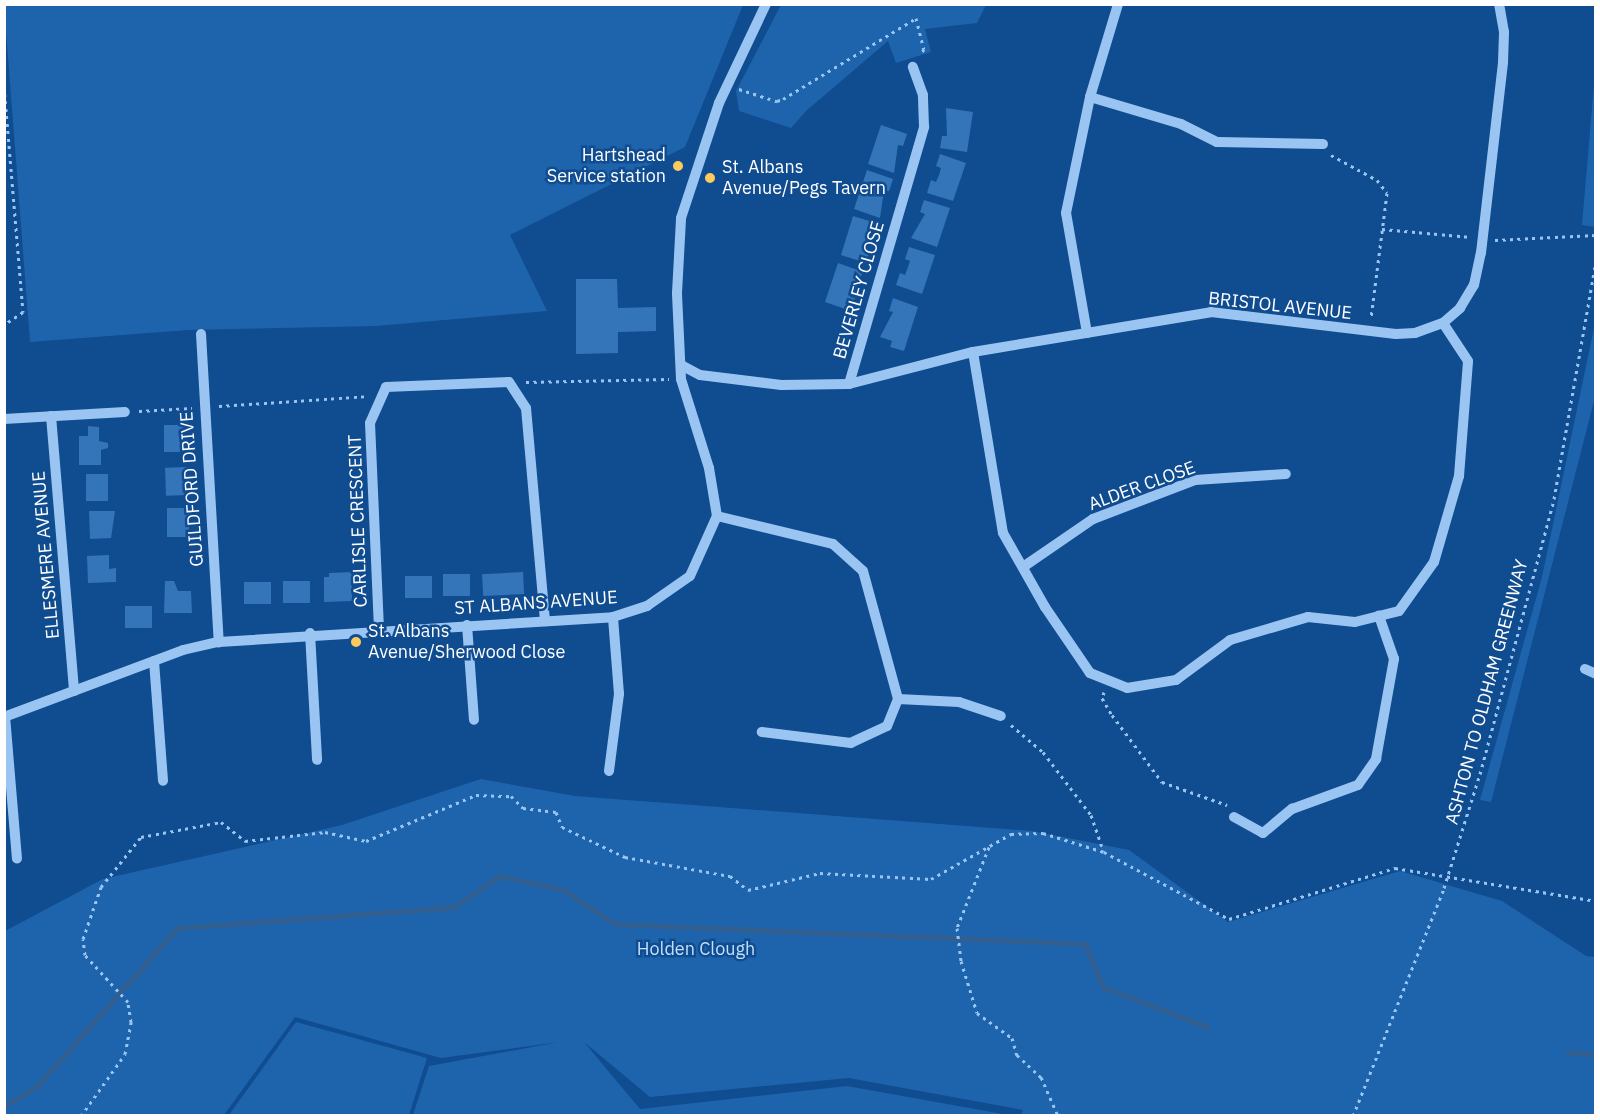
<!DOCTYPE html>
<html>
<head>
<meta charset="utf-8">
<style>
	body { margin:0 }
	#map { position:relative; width:1600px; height:1120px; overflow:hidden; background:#104c90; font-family:"IBM Plex Sans",sans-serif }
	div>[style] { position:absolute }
	.green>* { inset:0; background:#1e64ad }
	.stream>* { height:5px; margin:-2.5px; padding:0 2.5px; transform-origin:2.5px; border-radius:2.5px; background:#325f90 }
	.building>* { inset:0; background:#3474b8; transform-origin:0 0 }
	.path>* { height:3px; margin-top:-1.5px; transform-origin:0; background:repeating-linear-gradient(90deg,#9ac5f3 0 3px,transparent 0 7.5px) }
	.minor>* { height:10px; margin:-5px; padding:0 5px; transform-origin:5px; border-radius:5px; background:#9ac5f3 }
	.dots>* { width:16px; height:16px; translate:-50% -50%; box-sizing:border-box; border:3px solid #104c90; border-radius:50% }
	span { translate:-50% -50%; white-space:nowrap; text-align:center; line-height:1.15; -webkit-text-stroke:5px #104c90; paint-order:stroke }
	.poi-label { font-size:18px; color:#fff }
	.right { translate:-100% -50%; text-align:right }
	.left { translate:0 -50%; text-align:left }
	.street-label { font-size:18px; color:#fff }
	.park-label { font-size:18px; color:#c1dffe }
	.frame { position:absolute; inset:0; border:6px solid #fff; pointer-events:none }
</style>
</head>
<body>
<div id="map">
	<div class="green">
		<i style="clip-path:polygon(4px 5px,743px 5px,685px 147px,510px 235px,547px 311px,376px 326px,188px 330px,30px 342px)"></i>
		<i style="clip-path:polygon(781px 5px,781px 4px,986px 5px,977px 23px,925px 29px,931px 52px,896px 63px,888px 41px,806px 111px,791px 128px,739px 111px,736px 91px)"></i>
		<i style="clip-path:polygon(1595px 73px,1596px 227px,1595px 227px,1582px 225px)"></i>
		<i style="clip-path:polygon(1595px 323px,1595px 397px,1491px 802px,1480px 800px,1542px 577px)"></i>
		<i style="clip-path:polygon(481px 779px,575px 796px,1032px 831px,1129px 850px,1228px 922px,1400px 871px,1502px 901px,1586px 956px,1595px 957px,1595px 1115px,1021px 1115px,1023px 1110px,849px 1078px,650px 1097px,584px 1042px,640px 1109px,847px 1086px,1008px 1115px,413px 1115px,429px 1066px,559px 1042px,441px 1058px,295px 1017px,224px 1115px,5px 1115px,5px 931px,103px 879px,342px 825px)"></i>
		<i style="clip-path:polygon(296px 1022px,427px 1058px,409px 1115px,229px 1115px)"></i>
	</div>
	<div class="stream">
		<i style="left:1568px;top:1052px;width:28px;rotate:6deg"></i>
		<i style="left:4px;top:1106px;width:37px;rotate:-31deg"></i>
		<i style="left:36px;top:1087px;width:213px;rotate:-48.4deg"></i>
		<i style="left:177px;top:928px;width:278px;rotate:-4.3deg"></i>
		<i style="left:454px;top:907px;width:55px;rotate:-34.6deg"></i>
		<i style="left:499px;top:876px;width:64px;rotate:11.7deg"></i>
		<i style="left:562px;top:889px;width:64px;rotate:33.4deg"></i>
		<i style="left:615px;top:924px;width:470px;rotate:2.4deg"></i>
		<i style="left:1085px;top:944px;width:47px;rotate:67.3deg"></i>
		<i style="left:1103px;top:987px;width:112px;rotate:20.9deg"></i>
	</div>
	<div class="building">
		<i style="clip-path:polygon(946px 108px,973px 112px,967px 152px,940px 148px,942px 136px,947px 136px)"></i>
		<i style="clip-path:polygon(881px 125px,907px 134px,903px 146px,898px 145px,894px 173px,868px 164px)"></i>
		<i style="clip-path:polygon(940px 154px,966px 163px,953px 201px,927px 193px,931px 180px,936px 182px,939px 175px,941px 168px,936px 166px)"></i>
		<i style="clip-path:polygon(867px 170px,893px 179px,889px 191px,884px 190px,880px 218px,854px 209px)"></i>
		<i style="clip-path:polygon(924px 200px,950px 208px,937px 247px,911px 238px,925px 214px,920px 212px)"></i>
		<i style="clip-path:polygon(853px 216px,879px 224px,875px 237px,870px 235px,866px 249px,870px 251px,866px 263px,841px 255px)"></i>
		<i style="clip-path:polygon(909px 247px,935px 255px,922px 294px,896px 285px,900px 273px,905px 275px,908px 267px,910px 261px,905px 259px)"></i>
		<i style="clip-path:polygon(838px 263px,863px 272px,850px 297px,855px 298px,851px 311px,825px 302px)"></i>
		<i style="clip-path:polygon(576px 279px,617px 279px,618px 308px,656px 307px,656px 331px,618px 332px,618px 353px,576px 354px)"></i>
		<i style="clip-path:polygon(893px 298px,918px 307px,904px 351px,890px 347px,892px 341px,880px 337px,893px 312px,889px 311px)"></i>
		<i style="left:164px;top:425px;width:21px;height:27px"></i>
		<i style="clip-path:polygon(88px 426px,99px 427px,99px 441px,108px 443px,108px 448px,101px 450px,101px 465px,79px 465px,79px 436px,88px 436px)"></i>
		<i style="left:187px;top:467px;width:28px;height:22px;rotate:88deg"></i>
		<i style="left:86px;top:474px;width:22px;height:27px"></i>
		<i style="left:167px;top:508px;width:22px;height:29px"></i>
		<i style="clip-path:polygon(89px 511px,115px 511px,111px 538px,90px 539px)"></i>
		<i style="clip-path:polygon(109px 555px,109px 569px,116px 568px,116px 582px,88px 583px,87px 556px)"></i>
		<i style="clip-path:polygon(352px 572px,352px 601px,324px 602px,324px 577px,329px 577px,329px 573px)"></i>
		<i style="left:523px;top:572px;width:22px;height:41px;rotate:87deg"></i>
		<i style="left:443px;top:574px;width:27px;height:22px"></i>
		<i style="left:405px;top:576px;width:27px;height:22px"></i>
		<i style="clip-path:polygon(165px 581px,174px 581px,178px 591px,191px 591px,192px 613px,164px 613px)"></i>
		<i style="left:283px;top:581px;width:27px;height:22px"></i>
		<i style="left:244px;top:582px;width:27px;height:22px"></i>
		<i style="left:125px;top:606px;width:27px;height:22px"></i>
	</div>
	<div class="path">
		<i style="left:4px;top:86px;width:227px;rotate:85.2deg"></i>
		<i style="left:23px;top:312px;width:23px;rotate:146deg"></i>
		<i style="left:739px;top:89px;width:40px;rotate:18deg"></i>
		<i style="left:777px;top:101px;width:6px;rotate:-18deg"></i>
		<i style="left:783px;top:99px;width:156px;rotate:-31.3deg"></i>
		<i style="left:916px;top:18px;width:32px;rotate:76deg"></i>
		<i style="left:924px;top:49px;width:7px;rotate:124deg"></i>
		<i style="left:1331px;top:155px;width:52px;rotate:28.5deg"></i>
		<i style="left:1377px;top:180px;width:16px;rotate:52deg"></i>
		<i style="left:1387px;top:193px;width:126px;rotate:97.3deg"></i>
		<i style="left:1382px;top:229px;width:89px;rotate:5.1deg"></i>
		<i style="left:1495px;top:240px;width:101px;rotate:-2.8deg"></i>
		<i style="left:526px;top:382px;width:143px;rotate:-1.2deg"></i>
		<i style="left:219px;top:406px;width:149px;rotate:-3.8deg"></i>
		<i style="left:139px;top:411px;width:53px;rotate:-3.2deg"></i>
		<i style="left:1104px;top:692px;width:6px;rotate:108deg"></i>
		<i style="left:1102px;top:698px;width:20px;rotate:60deg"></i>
		<i style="left:1112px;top:715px;width:84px;rotate:53.3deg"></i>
		<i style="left:1162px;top:782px;width:69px;rotate:19.5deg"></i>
		<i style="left:1011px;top:725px;width:42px;rotate:40.2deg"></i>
		<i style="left:1043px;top:752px;width:79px;rotate:52.7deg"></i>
		<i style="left:1091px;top:815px;width:39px;rotate:71deg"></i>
		<i style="left:989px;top:847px;width:87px;rotate:111.6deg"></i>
		<i style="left:957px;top:928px;width:33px;rotate:83deg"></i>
		<i style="left:961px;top:961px;width:54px;rotate:72.9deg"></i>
		<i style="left:977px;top:1013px;width:43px;rotate:35.5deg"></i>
		<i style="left:1012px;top:1038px;width:18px;rotate:74deg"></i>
		<i style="left:1017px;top:1055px;width:33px;rotate:43deg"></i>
		<i style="left:1041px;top:1077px;width:43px;rotate:66.4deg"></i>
		<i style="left:81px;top:1116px;width:76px;rotate:-54.6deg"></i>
		<i style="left:125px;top:1054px;width:33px;rotate:-79deg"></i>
		<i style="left:131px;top:1022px;width:20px;rotate:-99deg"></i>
		<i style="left:128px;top:1002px;width:64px;rotate:-132.5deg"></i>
		<i style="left:85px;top:955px;width:16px;rotate:-97deg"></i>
		<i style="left:83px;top:939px;width:55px;rotate:-70.9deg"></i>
		<i style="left:101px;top:887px;width:64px;rotate:-51.3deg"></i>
		<i style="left:141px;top:837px;width:81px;rotate:-10.6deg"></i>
		<i style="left:221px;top:822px;width:31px;rotate:38deg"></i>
		<i style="left:245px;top:841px;width:81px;rotate:-6.4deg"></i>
		<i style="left:325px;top:832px;width:42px;rotate:12.4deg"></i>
		<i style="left:366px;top:841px;width:119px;rotate:-22.7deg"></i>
		<i style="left:476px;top:795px;width:35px;rotate:2deg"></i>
		<i style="left:511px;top:796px;width:17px;rotate:45deg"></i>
		<i style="left:523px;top:808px;width:33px;rotate:7deg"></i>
		<i style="left:556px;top:812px;width:16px;rotate:68deg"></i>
		<i style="left:562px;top:827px;width:70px;rotate:25.5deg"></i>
		<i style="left:625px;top:857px;width:107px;rotate:10.3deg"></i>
		<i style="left:730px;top:876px;width:23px;rotate:38deg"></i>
		<i style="left:748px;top:890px;width:74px;rotate:-13.3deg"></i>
		<i style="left:820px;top:873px;width:111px;rotate:3.1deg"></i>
		<i style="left:931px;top:879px;width:92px;rotate:-29.4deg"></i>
		<i style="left:1011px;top:834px;width:32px;rotate:-2deg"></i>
		<i style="left:1043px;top:833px;width:64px;rotate:17.3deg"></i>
		<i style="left:1104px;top:852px;width:142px;rotate:28.2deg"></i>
		<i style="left:1229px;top:919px;width:174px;rotate:-17.1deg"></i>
		<i style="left:1395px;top:868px;width:204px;rotate:9.3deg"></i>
		<i style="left:1353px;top:1116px;width:245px;rotate:-68.2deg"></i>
		<i style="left:1444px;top:888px;width:120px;rotate:-72.5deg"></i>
		<i style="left:1480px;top:774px;width:285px;rotate:-74.9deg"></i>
		<i style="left:1554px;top:499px;width:241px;rotate:-80deg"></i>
	</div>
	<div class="minor">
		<i style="left:1090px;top:97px;width:95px;rotate:16.5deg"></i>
		<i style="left:1181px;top:124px;width:40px;rotate:26.6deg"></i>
		<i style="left:1217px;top:142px;width:106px;rotate:1.1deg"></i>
		<i style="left:1087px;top:333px;width:122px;rotate:-99.9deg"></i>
		<i style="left:1066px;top:213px;width:118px;rotate:-78.3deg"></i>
		<i style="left:1090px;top:97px;width:97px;rotate:-73.2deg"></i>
		<i style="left:201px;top:334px;width:309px;rotate:86.7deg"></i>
		<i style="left:973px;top:352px;width:183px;rotate:80.6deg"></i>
		<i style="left:1003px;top:533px;width:85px;rotate:60.4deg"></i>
		<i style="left:1045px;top:607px;width:80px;rotate:55.7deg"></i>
		<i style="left:1090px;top:673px;width:40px;rotate:22deg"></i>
		<i style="left:1127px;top:688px;width:50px;rotate:-9.3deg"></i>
		<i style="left:1176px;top:680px;width:67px;rotate:-36.5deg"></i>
		<i style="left:1230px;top:640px;width:81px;rotate:-16.4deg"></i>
		<i style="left:1308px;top:617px;width:47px;rotate:6.1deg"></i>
		<i style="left:1355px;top:622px;width:45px;rotate:-14deg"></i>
		<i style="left:1399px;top:611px;width:60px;rotate:-54.5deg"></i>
		<i style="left:1434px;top:562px;width:90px;rotate:-73.8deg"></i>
		<i style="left:1459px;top:476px;width:115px;rotate:-85.5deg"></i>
		<i style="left:1468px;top:361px;width:45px;rotate:-123.3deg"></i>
		<i style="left:681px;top:365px;width:21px;rotate:28deg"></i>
		<i style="left:700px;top:375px;width:82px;rotate:7deg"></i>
		<i style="left:781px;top:385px;width:68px;rotate:-0.8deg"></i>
		<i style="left:849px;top:384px;width:128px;rotate:-14.5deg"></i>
		<i style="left:973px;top:352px;width:241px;rotate:-9.5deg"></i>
		<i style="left:1211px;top:312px;width:186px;rotate:6.8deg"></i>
		<i style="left:1396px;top:334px;width:19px;rotate:-3deg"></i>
		<i style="left:1415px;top:333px;width:30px;rotate:-20deg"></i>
		<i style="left:1443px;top:323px;width:23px;rotate:-41deg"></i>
		<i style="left:1460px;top:308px;width:27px;rotate:-59deg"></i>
		<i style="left:1474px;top:285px;width:33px;rotate:-78deg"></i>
		<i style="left:1481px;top:253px;width:192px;rotate:-83.4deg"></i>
		<i style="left:1503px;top:62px;width:30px;rotate:-88deg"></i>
		<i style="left:1504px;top:32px;width:28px;rotate:-100deg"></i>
		<i style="left:849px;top:384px;width:268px;rotate:-73.7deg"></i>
		<i style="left:924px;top:127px;width:32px;rotate:-92deg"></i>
		<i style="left:923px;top:95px;width:30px;rotate:-110deg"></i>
		<i style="left:51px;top:416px;width:276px;rotate:85.2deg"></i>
		<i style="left:4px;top:419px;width:121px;rotate:-3.3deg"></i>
		<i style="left:717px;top:516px;width:119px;rotate:13.6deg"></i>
		<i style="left:833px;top:544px;width:40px;rotate:42deg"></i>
		<i style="left:863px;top:571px;width:133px;rotate:74.7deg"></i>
		<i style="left:898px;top:699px;width:29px;rotate:112deg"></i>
		<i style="left:887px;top:726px;width:40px;rotate:155deg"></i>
		<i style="left:851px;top:743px;width:90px;rotate:-173deg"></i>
		<i style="left:1023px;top:567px;width:85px;rotate:-34.4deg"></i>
		<i style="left:1093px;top:519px;width:109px;rotate:-20.9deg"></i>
		<i style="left:1195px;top:480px;width:91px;rotate:-3.8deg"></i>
		<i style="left:467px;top:625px;width:95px;rotate:85.8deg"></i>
		<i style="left:379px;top:629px;width:206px;rotate:-92.5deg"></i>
		<i style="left:370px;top:423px;width:39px;rotate:-66deg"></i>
		<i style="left:386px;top:387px;width:123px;rotate:-2.3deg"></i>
		<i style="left:509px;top:382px;width:31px;rotate:57deg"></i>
		<i style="left:526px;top:408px;width:214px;rotate:84.9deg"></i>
		<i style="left:310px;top:633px;width:127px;rotate:86.8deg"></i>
		<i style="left:154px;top:661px;width:120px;rotate:85.7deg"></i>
		<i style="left:1585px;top:669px;width:12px;rotate:24deg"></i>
		<i style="left:898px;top:699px;width:61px;rotate:2.8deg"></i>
		<i style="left:959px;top:702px;width:44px;rotate:18.4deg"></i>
		<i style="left:5px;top:716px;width:143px;rotate:85.2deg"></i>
		<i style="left:4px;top:717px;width:191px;rotate:-20.5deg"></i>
		<i style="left:183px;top:650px;width:37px;rotate:-13deg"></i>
		<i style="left:219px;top:642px;width:395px;rotate:-3.6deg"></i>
		<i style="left:613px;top:617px;width:36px;rotate:-18deg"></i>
		<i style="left:647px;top:606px;width:52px;rotate:-34.9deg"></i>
		<i style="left:690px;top:576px;width:66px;rotate:-65.8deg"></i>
		<i style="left:717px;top:516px;width:49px;rotate:-99.5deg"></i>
		<i style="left:709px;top:468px;width:93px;rotate:-107.5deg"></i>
		<i style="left:681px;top:379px;width:86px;rotate:-92.7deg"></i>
		<i style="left:677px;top:293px;width:75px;rotate:-86.9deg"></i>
		<i style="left:681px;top:218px;width:121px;rotate:-71.7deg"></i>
		<i style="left:719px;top:103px;width:110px;rotate:-64.6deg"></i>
		<i style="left:609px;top:771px;width:78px;rotate:-82.6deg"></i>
		<i style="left:619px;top:694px;width:77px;rotate:-94.5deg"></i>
		<i style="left:1234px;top:817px;width:33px;rotate:29deg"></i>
		<i style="left:1263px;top:833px;width:38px;rotate:-40deg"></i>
		<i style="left:1292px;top:809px;width:70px;rotate:-20deg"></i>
		<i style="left:1358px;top:785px;width:32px;rotate:-55deg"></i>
		<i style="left:1376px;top:759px;width:102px;rotate:-79.8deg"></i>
		<i style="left:1394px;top:659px;width:46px;rotate:-109.2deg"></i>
	</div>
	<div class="dots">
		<i style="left:678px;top:166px;background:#ffca5c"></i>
		<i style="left:710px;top:178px;background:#ffca5c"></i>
		<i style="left:356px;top:642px;background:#ffca5c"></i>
	</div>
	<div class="poi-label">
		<span class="right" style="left:666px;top:166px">Hartshead<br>Service station</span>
		<span class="left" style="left:722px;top:178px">St. Albans<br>Avenue/Pegs Tavern</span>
		<span class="left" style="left:368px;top:642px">St. Albans<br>Avenue/Sherwood Close</span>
	</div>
	<div class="street-label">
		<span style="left:859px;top:290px;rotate:-74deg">BEVERLEY CLOSE</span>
		<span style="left:1280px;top:306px;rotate:6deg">BRISTOL AVENUE</span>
		<span style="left:1142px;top:486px;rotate:-20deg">ALDER CLOSE</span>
		<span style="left:192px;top:489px;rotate:-94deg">GUILDFORD DRIVE</span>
		<span style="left:358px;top:521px;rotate:-92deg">CARLISLE CRESCENT</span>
		<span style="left:46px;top:555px;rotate:-95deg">ELLESMERE AVENUE</span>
		<span style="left:536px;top:603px;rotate:-4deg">ST ALBANS AVENUE</span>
		<span style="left:1487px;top:692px;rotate:-75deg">ASHTON TO OLDHAM GREENWAY</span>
	</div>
	<div class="park-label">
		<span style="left:696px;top:949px">Holden Clough</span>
	</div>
	<div class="frame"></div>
</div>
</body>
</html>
